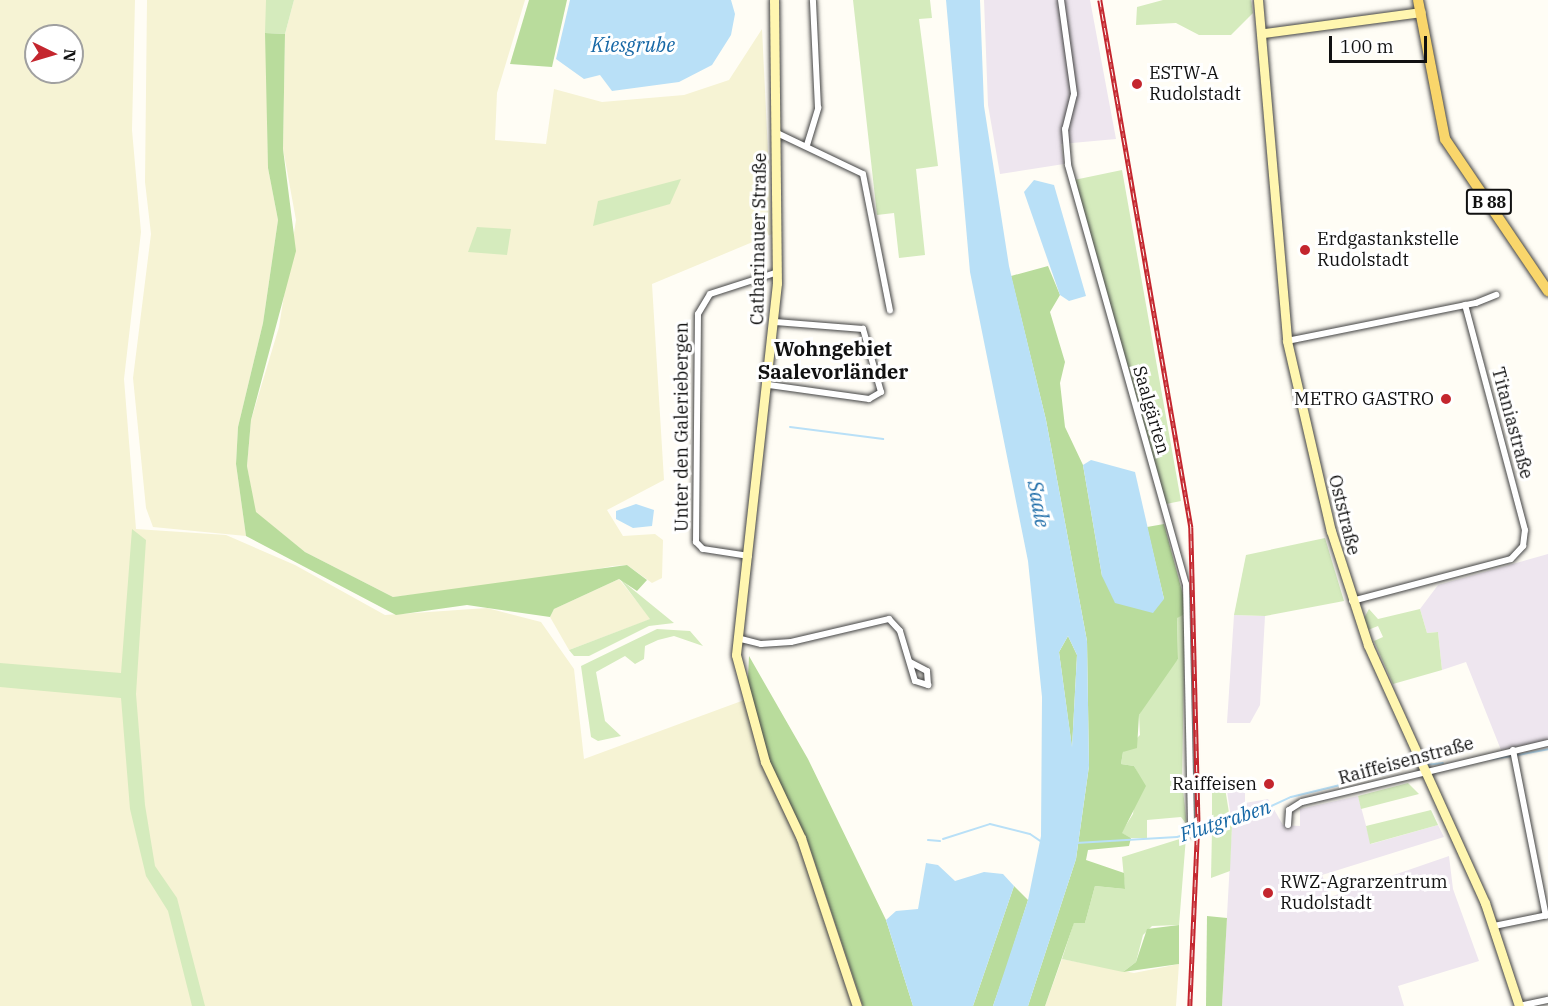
<!DOCTYPE html>
<html>
<head>
<meta charset="utf-8">
<style>
	body { margin:0 }
	#map { position:relative; width:1548px; height:1006px; overflow:hidden; background:#fffdf5; font-family:"IBM Plex Serif",serif }
	div>[style] { position:absolute }
	.industrial>* { inset:0; background:#eee6ef }
	.farmland>* { inset:0; background:#f6f3d4 }
	.green>* { inset:0; background:#d5ebbd }
	.forest>* { inset:0; background:#b9dc9c }
	.water>* { inset:0; background:#b9e0f7 }
	.stream>* { height:2px; margin:-1px; padding:0 1px; transform-origin:1px; border-radius:1px; background:#b9e0f7 }
	.roads { filter:drop-shadow(0 0 2px #444) drop-shadow(0 0 2px #444) }
	.street>* { height:6px; margin:-3px; padding:0 3px; transform-origin:3px; border-radius:3px; background:#fff }
	.secondary>* { height:9px; margin:-4.5px; padding:0 4.5px; transform-origin:4.5px; border-radius:4.5px; background:#fff6b0 }
	.primary>* { height:10px; margin:-5px; padding:0 5px; transform-origin:5px; border-radius:5px; background:#f9d66b }
	.rail>* { height:4.5px; margin-top:-2.25px; transform-origin:0; background:repeating-linear-gradient(90deg,#fff 0 7px,#c4262e 0 14px); box-sizing:border-box; border-block:2px solid #c4262e }
	.dots>* { width:16px; height:16px; translate:-50% -50%; box-sizing:border-box; border:3px solid #fff; border-radius:50% }
	span { translate:-50% -50%; white-space:nowrap; text-align:center; line-height:1.15; -webkit-text-stroke:6px #fff; paint-order:stroke }
	.shield-label span { padding:2px 4px; background:#fff; border:2px solid; border-radius:4px; -webkit-text-stroke-width:0 }
	.shield-label { font-size:16px; color:#111; font-weight:700 }
	.poi-label { font-size:18px; color:#111 }
	.left { translate:0 -50%; text-align:left }
	.right { translate:-100% -50%; text-align:right }
	.street-label { font-size:18px; color:#111 }
	.water-label { font-size:20px; color:#1768a6; font-style:italic }
	.neighbourhood-label { font-size:20px; color:#111; font-weight:700 }
	.north { position:absolute; left:24px; top:24px; width:60px; height:60px; box-sizing:border-box; background:#fff; border:2px solid #a0a0a0; border-radius:50%; rotate:95deg; font-size:16px; font-weight:700; line-height:24px; text-align:center; color:#111 }
	.north::after { content:''; display:block; margin:auto; width:21px; height:27px; background:#c4262e; clip-path:polygon(50% 0,100% 100%,50% 72%,0 100%) }
	.scale { position:absolute; left:1329px; top:36px; width:98px; height:27px; box-sizing:border-box; border:3px solid #111; border-top:0; padding-left:8px; font-size:18px; line-height:21px; white-space:nowrap; color:#111; -webkit-text-stroke:4px #fff; paint-order:stroke }
</style>
</head>
<body>
<div id="map">
	<div class="industrial">
		<i style="clip-path:polygon(984px 0,1090px 0,1116px 139px,1061px 144px,1064px 164px,1000px 174px,988px 105px)"></i>
		<i style="clip-path:polygon(1548px 554px,1548px 740px,1501px 750px,1466px 662px,1442px 670px,1438px 632px,1427px 633px,1420px 609px,1438px 585px)"></i>
		<i style="clip-path:polygon(1234px 615px,1265px 616px,1260px 705px,1250px 723px,1227px 723px)"></i>
		<i style="clip-path:polygon(1226px 784px,1245px 792px,1245px 803px,1268px 799px,1283px 825px,1300px 826px,1300px 809px,1358px 796px,1371px 844px,1438px 825px,1444px 837px,1322px 875px,1330px 897px,1449px 856px,1453px 889px,1479px 961px,1398px 986px,1404px 1006px,1222px 1006px,1232px 825px)"></i>
	</div>
	<div class="farmland">
		<i style="clip-path:polygon(evenodd,0 0,135px 0,132px 130px,141px 232px,124px 379px,136px 529px,226px 535px,295px 565px,385px 615px,487px 608px,541px 622px,574px 669px,584px 759px,747px 699px,767px 765px,807px 839px,863px 1006px,0 1006px,0 0,36px 36px,72px 36px,72px 72px,36px 72px,36px 36px)"></i>
		<i style="clip-path:polygon(147px 0,266px 0,268px 168px,278px 220px,263px 323px,238px 427px,236px 464px,246px 536px,153px 527px,146px 508px,133px 378px,151px 234px,145px 182px)"></i>
		<i style="clip-path:polygon(294px 0,525px 0,497px 93px,495px 140px,546px 144px,554px 89px,602px 102px,684px 95px,729px 80px,762px 29px,772px 234px,652px 284px,664px 480px,607px 510px,623px 536px,655px 534px,663px 540px,662px 578px,652px 583px,627px 565px,613px 566px,535px 581px,393px 597px,305px 552px,255px 512px,247px 466px,251px 420px,279px 327px,296px 220px,283px 149px,285px 34px)"></i>
		<i style="clip-path:polygon(619px 579px,651px 619px,569px 650px,550px 617px,554px 609px)"></i>
		<i style="clip-path:polygon(1062px 959px,1134px 973px,1179px 964px,1176px 1006px,1045px 1006px)"></i>
	</div>
	<div class="green">
		<i style="clip-path:polygon(266px 0,294px 0,285px 34px,265px 33px)"></i>
		<i style="clip-path:polygon(853px 0,930px 0,932px 18px,919px 19px,938px 166px,916px 169px,925px 255px,899px 258px,894px 213px,877px 215px)"></i>
		<i style="clip-path:polygon(1163px 0,1251px 0,1253px 13px,1231px 35px,1199px 35px,1176px 23px,1136px 25px,1137px 7px)"></i>
		<i style="clip-path:polygon(1122px 170px,1181px 501px,1166px 504px,1074px 180px)"></i>
		<i style="clip-path:polygon(681px 179px,670px 204px,593px 226px,598px 201px)"></i>
		<i style="clip-path:polygon(477px 227px,511px 229px,507px 255px,468px 252px)"></i>
		<i style="clip-path:polygon(132px 529px,146px 540px,136px 694px,145px 805px,155px 866px,177px 898px,205px 1006px,192px 1006px,168px 911px,146px 876px,130px 809px,121px 698px,0 687px,0 663px,121px 673px)"></i>
		<i style="clip-path:polygon(1325px 538px,1344px 601px,1265px 616px,1234px 615px,1246px 555px)"></i>
		<i style="clip-path:polygon(620px 579px,674px 623px,649px 626px,589px 656px,574px 656px,569px 650px,650px 619px)"></i>
		<i style="clip-path:polygon(1369px 609px,1378px 619px,1420px 609px,1427px 633px,1438px 632px,1442px 670px,1393px 684px,1374px 641px,1383px 637px,1378px 626px,1368px 630px,1364px 618px)"></i>
		<i style="clip-path:polygon(1185px 614px,1182px 781px,1187px 825px,1181px 817px,1147px 820px,1147px 838px,1131px 838px,1121px 833px,1133px 814px,1138px 774px,1134px 766px,1121px 764px,1123px 752px,1140px 735px,1139px 715px,1156px 683px,1178px 659px,1177px 617px)"></i>
		<i style="clip-path:polygon(657px 629px,690px 631px,703px 646px,674px 636px,658px 640px,645px 646px,644px 659px,635px 664px,625px 656px,596px 672px,605px 721px,621px 736px,598px 741px,591px 737px,581px 666px)"></i>
		<i style="clip-path:polygon(1408px 783px,1419px 794px,1361px 809px,1358px 796px)"></i>
		<i style="clip-path:polygon(1225px 788px,1230px 819px,1220px 822px,1212px 817px,1212px 791px)"></i>
		<i style="clip-path:polygon(1431px 810px,1438px 825px,1370px 844px,1366px 826px)"></i>
		<i style="clip-path:polygon(1232px 825px,1230px 871px,1211px 878px,1212px 830px)"></i>
		<i style="clip-path:polygon(1186px 837px,1179px 925px,1152px 926px,1143px 935px,1136px 962px,1123px 972px,1062px 959px,1074px 922px,1085px 923px,1095px 886px,1125px 889px,1122px 857px)"></i>
	</div>
	<div class="forest">
		<i style="clip-path:polygon(529px 0,567px 0,552px 67px,510px 64px)"></i>
		<i style="clip-path:polygon(265px 33px,285px 34px,283px 149px,296px 251px,251px 420px,247px 466px,256px 512px,305px 552px,393px 597px,627px 565px,647px 580px,637px 591px,619px 579px,554px 609px,550px 617px,467px 605px,396px 615px,246px 536px,236px 464px,238px 427px,263px 323px,278px 220px,268px 168px)"></i>
		<i style="clip-path:polygon(1048px 266px,1060px 295px,1050px 312px,1065px 362px,1060px 383px,1065px 427px,1083px 465px,1102px 576px,1164px 599px,1147px 527px,1164px 524px,1185px 602px,1185px 614px,1177px 618px,1178px 659px,1139px 715px,1137px 748px,1123px 752px,1121px 764px,1134px 766px,1146px 786px,1122px 833px,1131px 838px,1129px 846px,1088px 850px,1086px 860px,1124px 873px,1125px 889px,1095px 886px,1085px 923px,1074px 923px,1045px 1006px,1028px 1006px,1076px 859px,1089px 766px,1087px 641px,1046px 420px,1011px 276px)"></i>
		<i style="clip-path:polygon(1068px 636px,1077px 655px,1072px 748px,1059px 652px)"></i>
		<i style="clip-path:polygon(749px 656px,808px 759px,886px 920px,913px 1006px,863px 1006px,807px 839px,767px 765px,747px 699px)"></i>
		<i style="clip-path:polygon(1014px 886px,1028px 900px,1007px 966px,993px 1006px,973px 1006px)"></i>
		<i style="clip-path:polygon(1207px 916px,1227px 918px,1222px 1006px,1206px 1006px)"></i>
		<i style="clip-path:polygon(1179px 925px,1179px 964px,1123px 972px,1136px 962px,1147px 929px)"></i>
	</div>
	<div class="water">
		<i style="clip-path:polygon(570px 0,731px 0,735px 14px,731px 35px,712px 65px,679px 82px,612px 91px,600px 75px,584px 79px,556px 59px)"></i>
		<i style="clip-path:polygon(evenodd,946px 0,980px 0,984px 106px,1009px 266px,1046px 420px,1087px 641px,1089px 766px,1076px 859px,1028px 1006px,993px 1006px,1028px 900px,1041px 836px,1042px 697px,1028px 561px,970px 272px,946px 0,1068px 636px,1077px 655px,1072px 747px,1059px 652px,1068px 636px)"></i>
		<i style="clip-path:polygon(1034px 180px,1054px 185px,1086px 296px,1069px 301px,1060px 295px,1024px 192px)"></i>
		<i style="clip-path:polygon(1091px 460px,1135px 472px,1164px 599px,1153px 613px,1115px 603px,1102px 576px,1083px 465px)"></i>
		<i style="clip-path:polygon(636px 504px,654px 510px,652px 526px,633px 528px,616px 519px,616px 511px)"></i>
		<i style="clip-path:polygon(926px 863px,938px 865px,955px 881px,984px 872px,1003px 874px,1014px 886px,973px 1006px,913px 1006px,886px 920px,896px 911px,918px 909px)"></i>
	</div>
	<div class="stream">
		<i style="left:790px;top:427px;width:94px;rotate:7.4deg"></i>
		<i style="left:1518px;top:755px;width:31px;rotate:-11deg"></i>
		<i style="left:1492px;top:759px;width:18px;rotate:-9deg"></i>
		<i style="left:1426px;top:765px;width:17px;rotate:-7deg"></i>
		<i style="left:943px;top:839px;width:49px;rotate:-17.7deg"></i>
		<i style="left:990px;top:824px;width:41px;rotate:14deg"></i>
		<i style="left:1030px;top:834px;width:14px;rotate:34deg"></i>
		<i style="left:928px;top:840px;width:12px;rotate:5deg"></i>
		<i style="left:1076px;top:843px;width:101px;rotate:-3.4deg"></i>
		<i style="left:1177px;top:837px;width:78px;rotate:-16.3deg"></i>
		<i style="left:1252px;top:815px;width:43px;rotate:-24.8deg"></i>
		<i style="left:1291px;top:797px;width:101px;rotate:-13.8deg"></i>
	</div>
	<div class="roads">
		<div class="street">
			<i style="left:1061px;top:0;width:95px;rotate:82.1deg"></i>
			<i style="left:1074px;top:94px;width:36px;rotate:104deg"></i>
			<i style="left:1065px;top:129px;width:36px;rotate:85deg"></i>
			<i style="left:1068px;top:165px;width:435px;rotate:74.3deg"></i>
			<i style="left:1186px;top:584px;width:249px;rotate:88.8deg"></i>
			<i style="left:777px;top:133px;width:95px;rotate:25.5deg"></i>
			<i style="left:863px;top:174px;width:139px;rotate:78.8deg"></i>
			<i style="left:807px;top:145px;width:39px;rotate:-73deg"></i>
			<i style="left:818px;top:108px;width:108px;rotate:-92.7deg"></i>
			<i style="left:1287px;top:341px;width:193px;rotate:-11.4deg"></i>
			<i style="left:1476px;top:303px;width:22px;rotate:-22deg"></i>
			<i style="left:769px;top:385px;width:101px;rotate:8deg"></i>
			<i style="left:869px;top:399px;width:14px;rotate:-30deg"></i>
			<i style="left:881px;top:392px;width:66px;rotate:-105.9deg"></i>
			<i style="left:863px;top:329px;width:88px;rotate:-175.5deg"></i>
			<i style="left:749px;top:556px;width:47px;rotate:-171.3deg"></i>
			<i style="left:703px;top:549px;width:10px;rotate:-135deg"></i>
			<i style="left:696px;top:542px;width:228px;rotate:-89.5deg"></i>
			<i style="left:698px;top:314px;width:23px;rotate:-59deg"></i>
			<i style="left:710px;top:294px;width:71px;rotate:-17.9deg"></i>
			<i style="left:1352px;top:601px;width:164px;rotate:-14.8deg"></i>
			<i style="left:1511px;top:559px;width:18px;rotate:-47deg"></i>
			<i style="left:1523px;top:546px;width:16px;rotate:-83deg"></i>
			<i style="left:1525px;top:530px;width:233px;rotate:-104.9deg"></i>
			<i style="left:737px;top:638px;width:25px;rotate:14deg"></i>
			<i style="left:761px;top:644px;width:30px;rotate:-4deg"></i>
			<i style="left:791px;top:642px;width:101px;rotate:-13.2deg"></i>
			<i style="left:889px;top:619px;width:16px;rotate:47deg"></i>
			<i style="left:900px;top:631px;width:52px;rotate:73.3deg"></i>
			<i style="left:915px;top:681px;width:14px;rotate:17deg"></i>
			<i style="left:928px;top:685px;width:14px;rotate:-94deg"></i>
			<i style="left:927px;top:671px;width:19px;rotate:-152deg"></i>
			<i style="left:1513px;top:750px;width:169px;rotate:78.8deg"></i>
			<i style="left:1288px;top:825px;width:15px;rotate:-86deg"></i>
			<i style="left:1289px;top:810px;width:15px;rotate:-32deg"></i>
			<i style="left:1302px;top:802px;width:253px;rotate:-13.5deg"></i>
			<i style="left:1494px;top:926px;width:55px;rotate:-11.5deg"></i>
			<i style="left:1519px;top:1006px;width:30px;rotate:-12deg"></i>
		</div>
		<div class="secondary">
			<i style="left:774px;top:0;width:283px;rotate:89.4deg"></i>
			<i style="left:777px;top:283px;width:374px;rotate:96.3deg"></i>
			<i style="left:736px;top:655px;width:111px;rotate:74.8deg"></i>
			<i style="left:765px;top:762px;width:84px;rotate:64.7deg"></i>
			<i style="left:801px;top:838px;width:177px;rotate:71.6deg"></i>
			<i style="left:1258px;top:0;width:342px;rotate:85.1deg"></i>
			<i style="left:1287px;top:341px;width:195px;rotate:77deg"></i>
			<i style="left:1331px;top:531px;width:120px;rotate:72deg"></i>
			<i style="left:1368px;top:645px;width:283px;rotate:65.6deg"></i>
			<i style="left:1485px;top:903px;width:108px;rotate:71.7deg"></i>
			<i style="left:1264px;top:33px;width:158px;rotate:-7.6deg"></i>
		</div>
		<div class="primary">
			<i style="left:1418px;top:0;width:142px;rotate:79deg"></i>
			<i style="left:1445px;top:139px;width:184px;rotate:55.9deg"></i>
		</div>
	</div>
	<div class="rail">
		<i style="left:1100px;top:0;width:535px;rotate:80.2deg"></i>
		<i style="left:1191px;top:527px;width:297px;rotate:88.6deg"></i>
		<i style="left:1198px;top:824px;width:182px;rotate:92.5deg"></i>
	</div>
	<div class="dots">
		<i style="left:1137px;top:84px;background:#c4262e"></i>
		<i style="left:1305px;top:250px;background:#c4262e"></i>
		<i style="left:1446px;top:399px;background:#c4262e"></i>
		<i style="left:1269px;top:784px;background:#c4262e"></i>
		<i style="left:1268px;top:893px;background:#c4262e"></i>
	</div>
	<div class="shield-label">
		<span style="left:1489px;top:202px">B 88</span>
	</div>
	<div class="poi-label">
		<span class="left" style="left:1149px;top:84px">ESTW-A<br>Rudolstadt</span>
		<span class="left" style="left:1317px;top:250px">Erdgastankstelle<br>Rudolstadt</span>
		<span class="right" style="left:1434px;top:399px">METRO GASTRO</span>
		<span class="right" style="left:1257px;top:784px">Raiffeisen</span>
		<span class="left" style="left:1280px;top:893px">RWZ-Agrarzentrum<br>Rudolstadt</span>
	</div>
	<div class="street-label">
		<span style="left:759px;top:239px;rotate:-89deg">Catharinauer Straße</span>
		<span style="left:1151px;top:410px;rotate:74deg">Saalgärten</span>
		<span style="left:1512px;top:423px;rotate:75deg">Titaniastraße</span>
		<span style="left:682px;top:427px;rotate:-90deg">Unter den Galeriebergen</span>
		<span style="left:1344px;top:515px;rotate:76deg">Oststraße</span>
		<span style="left:1406px;top:761px;rotate:-15deg">Raiffeisenstraße</span>
	</div>
	<div class="water-label">
		<span style="left:633px;top:44px">Kiesgrube</span>
		<span style="left:1039px;top:504px;rotate:80deg">Saale</span>
		<span style="left:1225px;top:820px;rotate:-18deg">Flutgraben</span>
	</div>
	<div class="neighbourhood-label">
		<span style="left:833px;top:360px">Wohngebiet<br>Saalevorländer</span>
	</div>
	<div class="north">N</div>
	<div class="scale">100 m</div>
</div>
</body>
</html>
